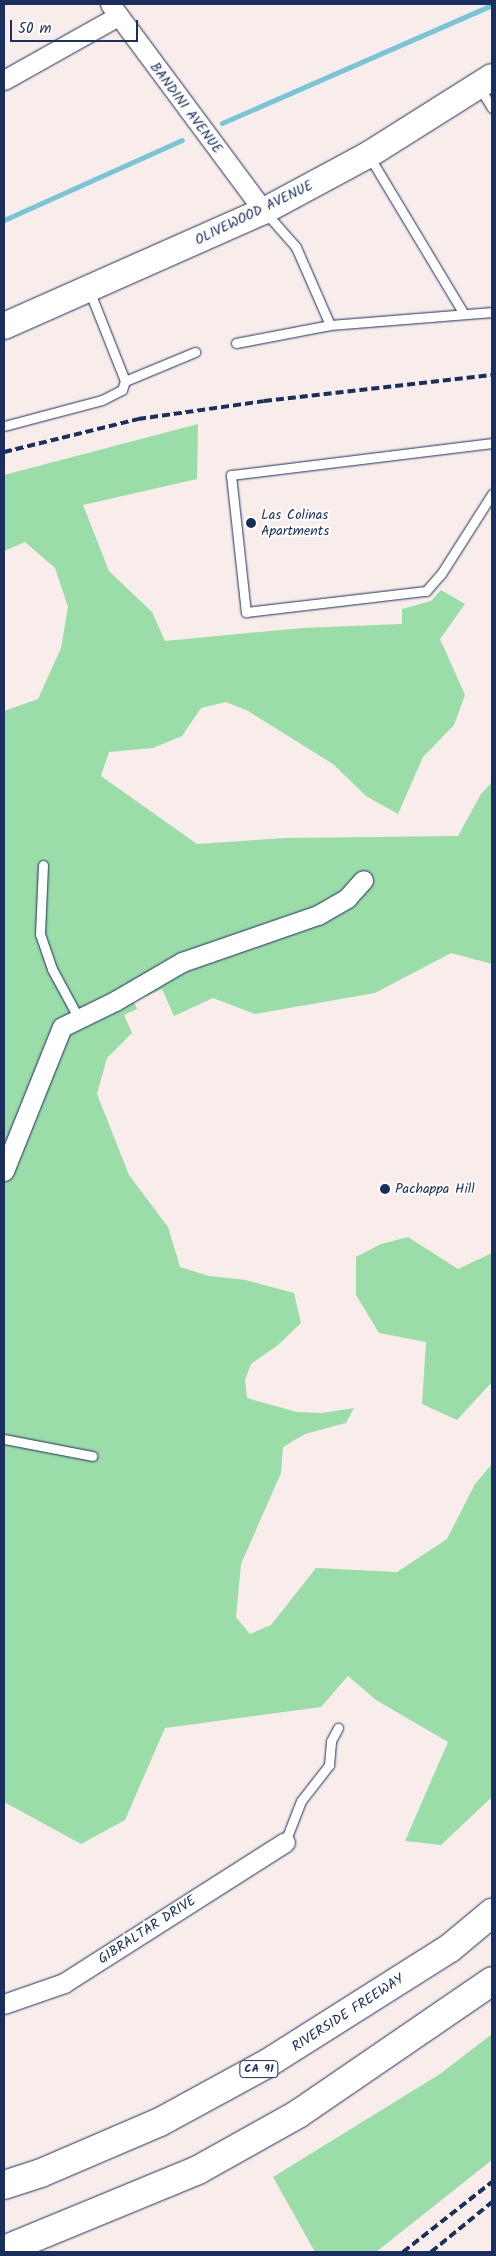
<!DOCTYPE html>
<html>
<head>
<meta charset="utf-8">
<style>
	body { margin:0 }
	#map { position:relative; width:496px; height:2256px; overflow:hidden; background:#f8edeb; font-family:Kalam,sans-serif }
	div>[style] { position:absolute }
	.green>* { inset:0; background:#9bdda8 }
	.stream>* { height:5px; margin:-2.5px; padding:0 2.5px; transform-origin:2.5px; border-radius:2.5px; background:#78c5d7 }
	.roads { filter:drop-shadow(0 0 1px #1b2f5e) drop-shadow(0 0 1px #1b2f5e) }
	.lane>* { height:9px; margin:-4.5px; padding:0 4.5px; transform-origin:4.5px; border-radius:4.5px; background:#fff }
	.street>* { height:19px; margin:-9.5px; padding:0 9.5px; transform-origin:9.5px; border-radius:9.5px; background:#fff }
	.secondary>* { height:26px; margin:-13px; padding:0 13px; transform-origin:13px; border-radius:13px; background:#fff }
	.highway>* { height:28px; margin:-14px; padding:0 14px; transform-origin:14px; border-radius:14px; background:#fff }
	.rail>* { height:4px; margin-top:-2px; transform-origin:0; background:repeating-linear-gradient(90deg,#1b2f5e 0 8px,transparent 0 12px) }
	.dots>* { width:14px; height:14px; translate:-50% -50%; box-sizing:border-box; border:2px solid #fff; border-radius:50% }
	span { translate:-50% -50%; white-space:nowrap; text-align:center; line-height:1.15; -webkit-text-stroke:4px #fff; paint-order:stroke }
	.shield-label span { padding:1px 4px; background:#fff; border:1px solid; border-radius:4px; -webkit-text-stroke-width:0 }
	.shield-label { font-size:12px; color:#1b2f5e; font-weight:700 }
	.street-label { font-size:14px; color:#1b2f5e }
	.poi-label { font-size:14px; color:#1b2f5e }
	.left { translate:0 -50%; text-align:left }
	.frame { position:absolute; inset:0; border:5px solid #1b2f5e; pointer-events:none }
	.scale { position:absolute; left:10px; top:20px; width:128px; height:22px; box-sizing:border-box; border:2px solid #1b2f5e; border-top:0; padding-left:6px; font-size:15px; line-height:18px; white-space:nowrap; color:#1b2f5e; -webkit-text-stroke:4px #fff; paint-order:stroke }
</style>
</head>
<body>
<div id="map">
	<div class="green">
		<i style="clip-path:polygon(198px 424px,197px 479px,83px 505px,109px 571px,152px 612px,165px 641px,302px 628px,402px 624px,402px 609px,431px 601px,441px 590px,465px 604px,440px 639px,465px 695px,454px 725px,423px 757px,398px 814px,366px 796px,333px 764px,248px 711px,226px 702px,201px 708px,182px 736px,153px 748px,109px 752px,101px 776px,197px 844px,285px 838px,458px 836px,481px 794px,492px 782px,492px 964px,451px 953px,375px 993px,255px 1014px,213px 998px,174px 1016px,162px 989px,134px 1002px,137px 1009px,124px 1015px,132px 1033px,107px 1058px,97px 1094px,129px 1175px,168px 1227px,180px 1267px,209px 1276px,246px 1280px,294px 1293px,301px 1323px,278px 1345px,251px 1364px,245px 1380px,247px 1398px,297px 1412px,322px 1413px,354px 1408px,346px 1423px,305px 1434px,283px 1447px,281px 1473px,241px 1564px,236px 1617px,250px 1634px,271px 1625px,316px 1568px,397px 1572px,447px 1539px,475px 1484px,492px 1464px,492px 1797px,441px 1845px,405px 1841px,448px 1742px,376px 1700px,348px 1676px,321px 1707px,165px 1728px,125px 1820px,81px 1844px,4px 1802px,4px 711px,38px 699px,61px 648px,68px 607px,55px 568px,25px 542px,4px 551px,4px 475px)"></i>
		<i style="clip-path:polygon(408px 1237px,458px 1269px,492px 1253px,492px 1382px,457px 1420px,422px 1404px,426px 1342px,379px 1333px,356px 1295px,356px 1257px,381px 1244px)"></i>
		<i style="clip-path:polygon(492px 2034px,492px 2160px,376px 2252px,315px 2252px,273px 2177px,440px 2074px)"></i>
	</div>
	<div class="stream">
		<i style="left:222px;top:123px;width:295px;rotate:-23.6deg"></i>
		<i style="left:4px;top:220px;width:195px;rotate:-24.2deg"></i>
	</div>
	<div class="roads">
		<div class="lane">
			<i style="left:479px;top:87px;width:25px;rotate:58deg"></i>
			<i style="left:369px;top:156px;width:184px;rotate:59deg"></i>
			<i style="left:89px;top:290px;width:98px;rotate:68.4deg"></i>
			<i style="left:125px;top:381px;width:76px;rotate:-22.5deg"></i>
			<i style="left:330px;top:325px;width:163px;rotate:-4.6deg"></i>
			<i style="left:236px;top:343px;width:96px;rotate:-10.8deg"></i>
			<i style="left:330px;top:325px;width:85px;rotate:-113.6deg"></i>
			<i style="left:296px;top:247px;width:45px;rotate:-131.4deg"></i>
			<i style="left:4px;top:426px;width:101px;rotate:-14.9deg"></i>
			<i style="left:102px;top:400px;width:22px;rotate:-27deg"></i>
			<i style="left:122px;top:390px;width:9px;rotate:-72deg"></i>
			<i style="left:492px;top:443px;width:263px;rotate:173deg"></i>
			<i style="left:231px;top:475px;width:138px;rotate:83.8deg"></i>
			<i style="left:246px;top:612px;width:181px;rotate:-6.7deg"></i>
			<i style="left:426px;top:591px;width:23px;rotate:-49deg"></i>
			<i style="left:441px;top:574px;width:95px;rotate:-57.5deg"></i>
			<i style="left:43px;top:865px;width:69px;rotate:92.5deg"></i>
			<i style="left:40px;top:934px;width:37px;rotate:71deg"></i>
			<i style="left:52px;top:969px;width:57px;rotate:61.6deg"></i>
			<i style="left:4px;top:1439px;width:90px;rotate:10.9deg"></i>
			<i style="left:285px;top:1842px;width:44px;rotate:-68.7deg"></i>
			<i style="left:301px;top:1801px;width:46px;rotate:-52.1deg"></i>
			<i style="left:329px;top:1765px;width:24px;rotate:-85deg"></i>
			<i style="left:331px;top:1741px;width:15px;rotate:-62deg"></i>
		</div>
		<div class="street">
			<i style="left:110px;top:4px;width:258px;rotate:53.4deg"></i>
			<i style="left:4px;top:80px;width:131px;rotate:-29.3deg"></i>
			<i style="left:4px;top:1171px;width:155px;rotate:-68.1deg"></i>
			<i style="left:62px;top:1027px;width:59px;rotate:-26.1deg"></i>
			<i style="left:115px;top:1001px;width:78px;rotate:-30.2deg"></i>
			<i style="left:182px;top:962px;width:144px;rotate:-19.1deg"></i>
			<i style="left:318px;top:915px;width:34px;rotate:-30deg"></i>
			<i style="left:347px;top:898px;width:24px;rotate:-48deg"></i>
			<i style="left:4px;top:2004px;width:64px;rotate:-19.3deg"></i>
			<i style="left:64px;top:1983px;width:262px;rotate:-32.5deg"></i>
		</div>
		<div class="secondary">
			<i style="left:4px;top:326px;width:284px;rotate:-23.9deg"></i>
			<i style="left:264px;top:211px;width:118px;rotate:-28.3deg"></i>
			<i style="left:368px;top:155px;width:146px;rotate:-32.2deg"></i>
		</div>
		<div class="highway">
			<i style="left:4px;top:2185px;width:39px;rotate:-18deg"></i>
			<i style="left:41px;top:2173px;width:129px;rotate:-23.2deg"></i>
			<i style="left:160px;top:2122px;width:123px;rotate:-28.6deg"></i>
			<i style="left:268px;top:2063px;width:215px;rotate:-32.3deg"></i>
			<i style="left:450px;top:1948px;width:55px;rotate:-39.8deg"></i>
			<i style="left:4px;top:2250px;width:210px;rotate:-22.4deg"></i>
			<i style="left:198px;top:2170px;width:115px;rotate:-29.2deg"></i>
			<i style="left:298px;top:2114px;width:235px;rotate:-34.4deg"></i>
		</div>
	</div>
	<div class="rail">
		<i style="left:4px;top:452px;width:138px;rotate:-13.8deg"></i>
		<i style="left:138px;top:419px;width:127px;rotate:-8.1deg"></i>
		<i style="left:264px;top:401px;width:229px;rotate:-6.5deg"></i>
		<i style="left:403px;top:2252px;width:113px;rotate:-38.2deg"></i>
		<i style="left:431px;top:2252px;width:79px;rotate:-39.3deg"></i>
	</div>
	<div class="dots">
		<i style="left:251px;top:523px;background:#1b2f5e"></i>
		<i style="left:385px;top:1189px;background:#1b2f5e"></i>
	</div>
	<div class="shield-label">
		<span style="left:259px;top:2069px">CA 91</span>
	</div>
	<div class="street-label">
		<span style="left:186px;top:108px;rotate:53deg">BANDINI AVENUE</span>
		<span style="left:254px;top:213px;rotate:-26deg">OLIVEWOOD AVENUE</span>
		<span style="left:147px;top:1930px;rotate:-33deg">GIBRALTAR DRIVE</span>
		<span style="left:348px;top:2013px;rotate:-33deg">RIVERSIDE FREEWAY</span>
	</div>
	<div class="poi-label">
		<span class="left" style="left:261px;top:523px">Las Colinas<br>Apartments</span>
		<span class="left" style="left:395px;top:1189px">Pachappa Hill</span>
	</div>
	<div class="frame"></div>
	<div class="scale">50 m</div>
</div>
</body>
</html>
